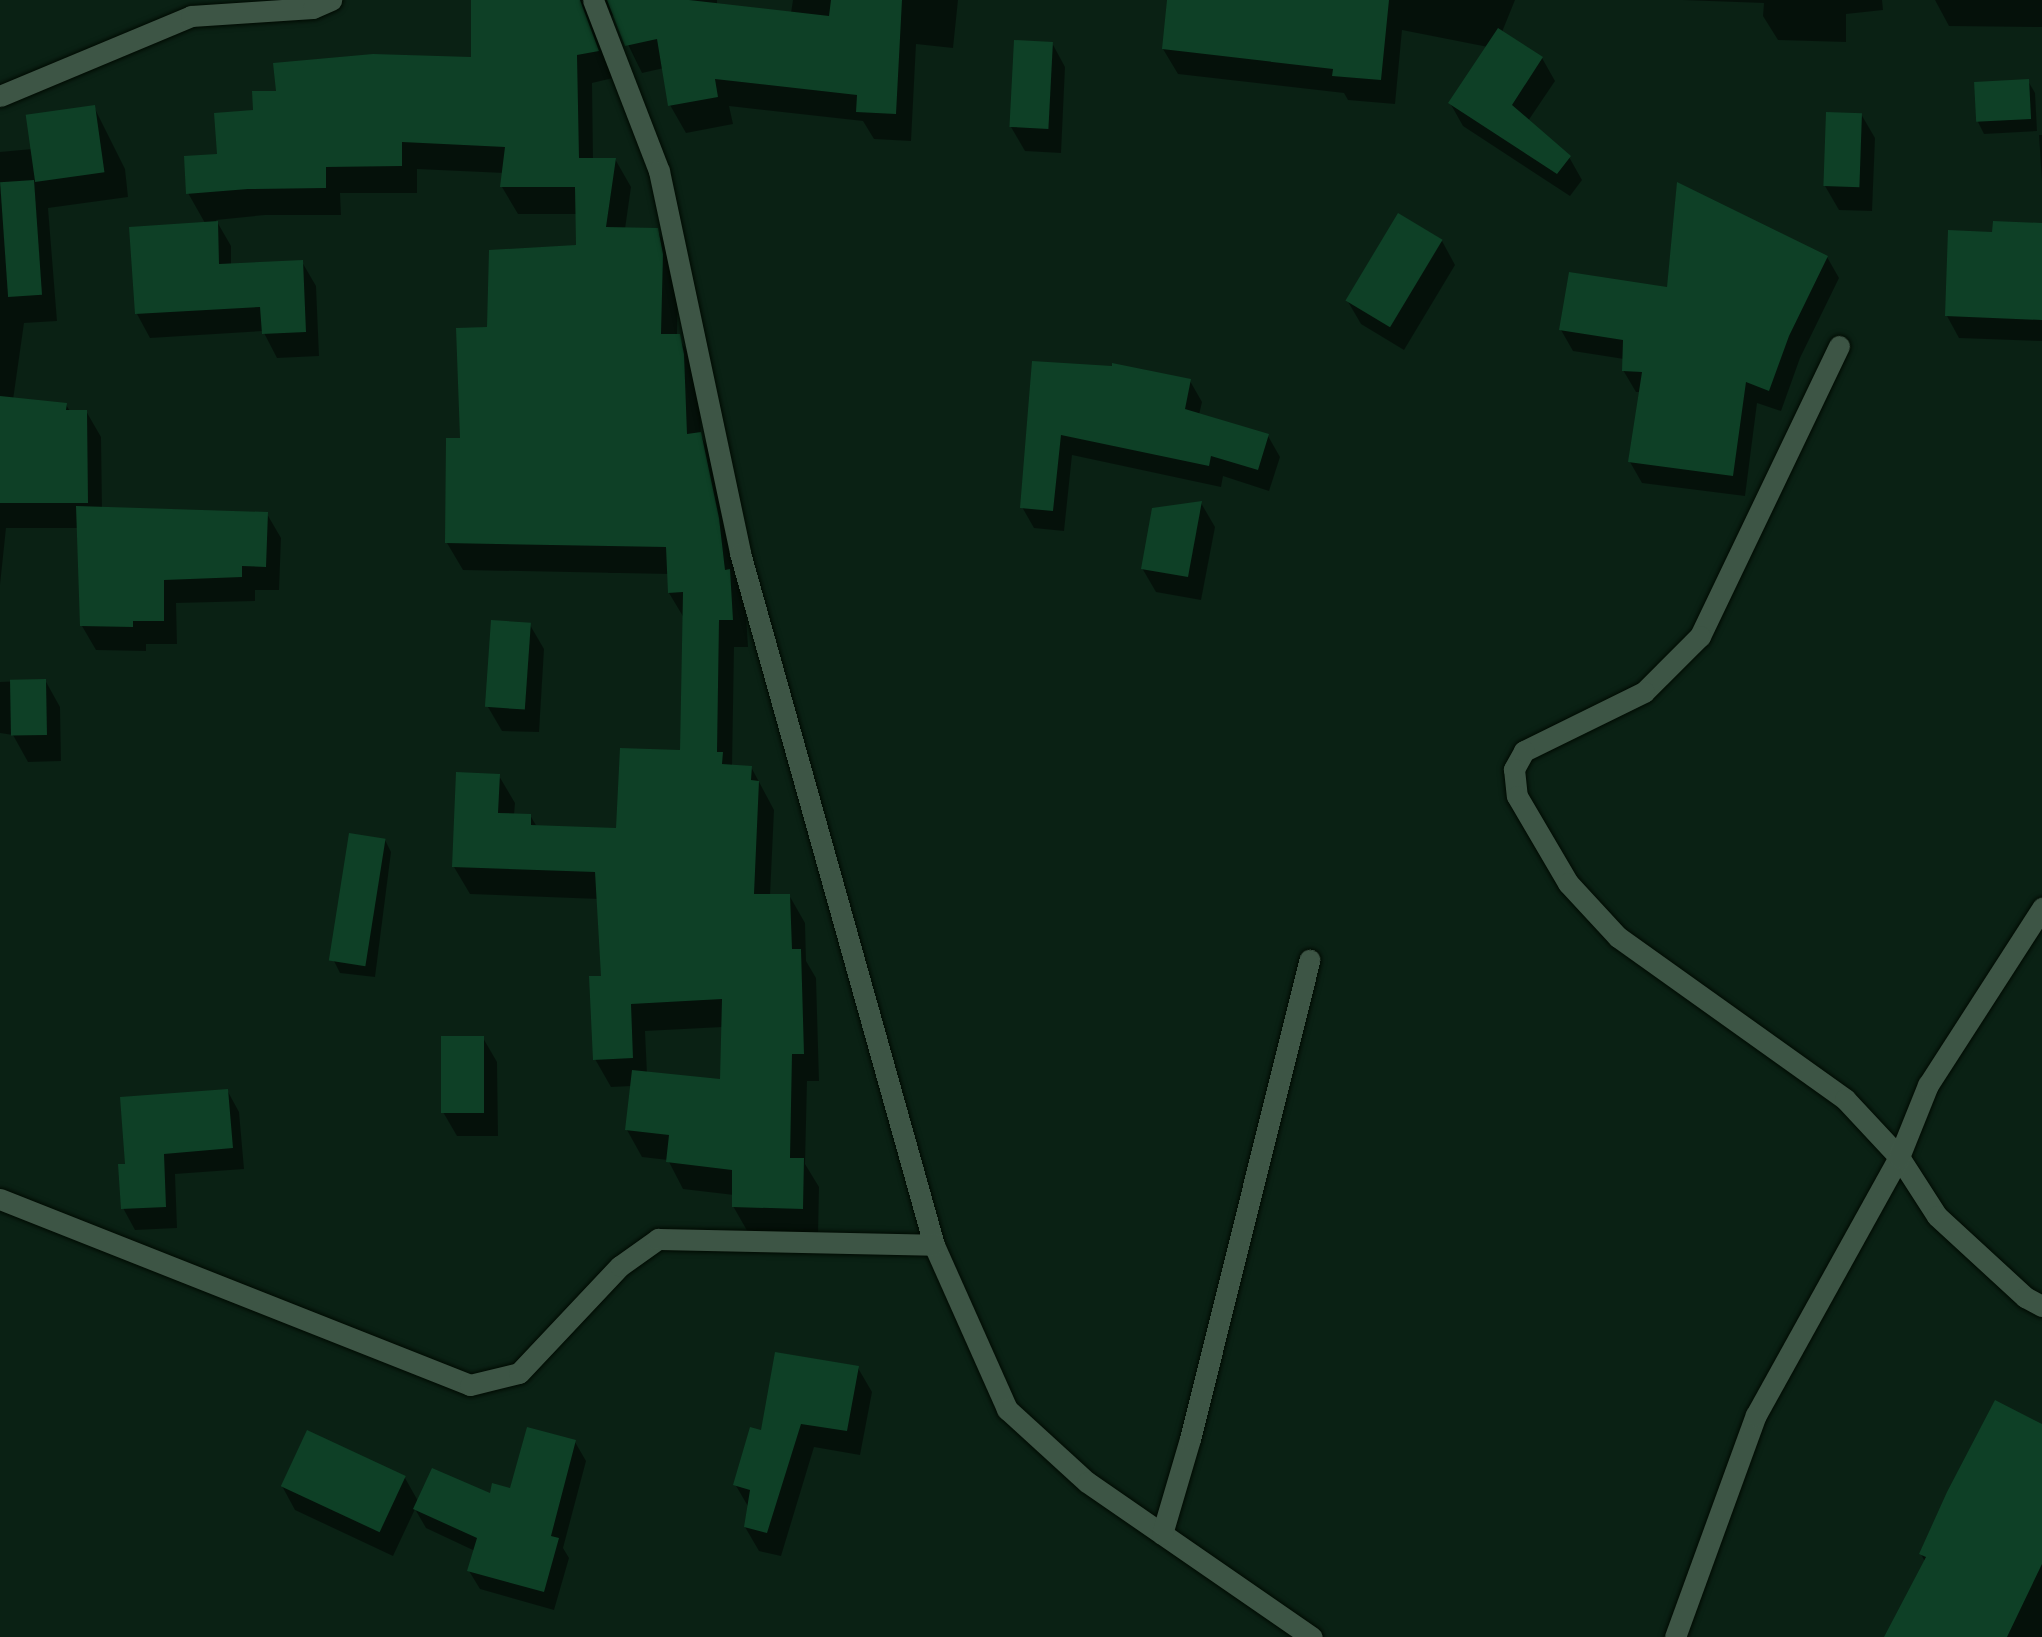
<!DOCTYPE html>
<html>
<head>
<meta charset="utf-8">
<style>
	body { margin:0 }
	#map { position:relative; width:2042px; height:1637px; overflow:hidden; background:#0a2114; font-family:Rubik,sans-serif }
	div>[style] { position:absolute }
	.shadow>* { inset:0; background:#0007 }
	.building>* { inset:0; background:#0e4026; transform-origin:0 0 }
	.roads { filter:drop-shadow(0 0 2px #000a02) drop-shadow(0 0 2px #000a02) }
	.minor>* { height:21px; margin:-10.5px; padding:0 10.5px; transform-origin:10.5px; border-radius:10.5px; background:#3d5545 }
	span { translate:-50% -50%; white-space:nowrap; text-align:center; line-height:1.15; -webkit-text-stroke:6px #0a2114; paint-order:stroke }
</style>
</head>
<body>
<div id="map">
	<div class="shadow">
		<i style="clip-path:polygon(evenodd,472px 0,717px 0,717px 5px,791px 13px,793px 0,958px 0,953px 48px,916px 44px,911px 141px,874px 139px,863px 121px,729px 106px,733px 124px,686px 133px,670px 105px,664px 68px,642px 73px,614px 16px,605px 14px,613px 78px,592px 83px,593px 159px,615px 159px,631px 187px,625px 229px,657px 230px,673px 257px,678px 283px,677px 336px,695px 363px,699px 383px,701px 436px,716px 462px,734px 547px,738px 587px,745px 599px,748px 647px,734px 647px,732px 767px,751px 767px,774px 810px,770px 896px,789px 895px,805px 923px,806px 961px,816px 978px,819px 1081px,807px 1081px,805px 1164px,819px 1187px,818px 1236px,749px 1234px,733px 1206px,734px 1195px,683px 1189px,668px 1160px,642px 1157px,627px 1130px,632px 1086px,611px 1087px,595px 1059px,603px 977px,599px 899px,470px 894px,454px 867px,499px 776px,515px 803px,514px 815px,530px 815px,537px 827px,618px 830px,682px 752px,684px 618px,669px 593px,669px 574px,463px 570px,447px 543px,461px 440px,488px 329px,578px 247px,577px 214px,518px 214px,502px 187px,504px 173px,417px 169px,417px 193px,340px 193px,341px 215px,265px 215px,216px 220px,231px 246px,231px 265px,302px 262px,316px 286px,319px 356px,277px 358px,263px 331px,150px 338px,137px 314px,205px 223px,188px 193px,254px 112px,278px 93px,473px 59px,472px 0,723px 1027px,722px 1081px,647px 1074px,645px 1031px,723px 1027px)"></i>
		<i style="clip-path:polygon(1169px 0,1515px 0,1502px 32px,1542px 58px,1555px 81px,1528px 121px,1569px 157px,1582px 180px,1570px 196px,1463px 126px,1450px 103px,1488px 47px,1402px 30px,1395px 104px,1348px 100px,1344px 93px,1178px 74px,1163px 49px)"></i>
		<i style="clip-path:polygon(1682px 0,1882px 0,1883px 10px,1846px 14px,1846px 42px,1778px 40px,1763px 16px,1764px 3px)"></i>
		<i style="clip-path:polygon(1935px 0,2042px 0,2042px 27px,1949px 26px)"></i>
		<i style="clip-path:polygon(1052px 43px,1065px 67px,1061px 153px,1025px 151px,1011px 127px)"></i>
		<i style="clip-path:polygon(2028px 81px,2035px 93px,2037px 131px,1984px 134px,1978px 122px)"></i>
		<i style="clip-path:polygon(94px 107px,125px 169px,128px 197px,48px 208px,57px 321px,24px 323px,13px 400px,66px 405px,70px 411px,86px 411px,101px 437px,102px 509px,267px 514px,281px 538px,279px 590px,255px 590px,255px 601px,176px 603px,177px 644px,146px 644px,146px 651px,96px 650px,82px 626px,79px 528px,6px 528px,0 585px,0 152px,32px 149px)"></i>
		<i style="clip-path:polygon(1861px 114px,1875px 138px,1872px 211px,1839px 210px,1825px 186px)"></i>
		<i style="clip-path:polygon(2039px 135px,2042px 135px,2042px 181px)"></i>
		<i style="clip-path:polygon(2042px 225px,2042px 341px,1959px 338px,1947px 316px,1994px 234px)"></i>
		<i style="clip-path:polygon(1442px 241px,1455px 265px,1404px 350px,1361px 324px,1347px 300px)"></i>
		<i style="clip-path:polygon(1827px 257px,1839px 278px,1800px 358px,1781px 411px,1757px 403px,1745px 496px,1642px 483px,1630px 462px,1641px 392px,1636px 392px,1623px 370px,1624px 359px,1573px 351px,1561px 330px,1669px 289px)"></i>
		<i style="clip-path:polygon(1033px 362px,1190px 381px,1202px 402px,1199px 415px,1268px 436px,1280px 457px,1269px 491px,1223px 476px,1221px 487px,1072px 455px,1064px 531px,1034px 528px,1022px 507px)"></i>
		<i style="clip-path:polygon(1201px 503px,1215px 527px,1201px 600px,1156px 592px,1142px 568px)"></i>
		<i style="clip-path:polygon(530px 625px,544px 649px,539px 732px,502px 731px,488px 707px)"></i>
		<i style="clip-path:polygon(45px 680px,60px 707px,61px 761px,28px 762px,13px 735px,0 733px,0 682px)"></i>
		<i style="clip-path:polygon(385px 840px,391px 852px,375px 977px,340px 973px,334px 961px)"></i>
		<i style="clip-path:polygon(483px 1038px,497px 1062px,498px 1136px,457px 1136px,443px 1112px)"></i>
		<i style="clip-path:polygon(227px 1090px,239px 1112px,244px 1169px,175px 1174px,177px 1228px,135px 1230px,123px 1208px,126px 1165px)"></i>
		<i style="clip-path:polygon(858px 1368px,872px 1392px,860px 1455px,814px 1447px,781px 1556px,759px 1551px,745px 1527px,749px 1508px,735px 1484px,762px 1432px)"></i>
		<i style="clip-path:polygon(2042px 1426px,2042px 1637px,1891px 1637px,1925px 1562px,1921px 1554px)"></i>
		<i style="clip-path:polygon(575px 1442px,586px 1461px,563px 1548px,569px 1558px,554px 1610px,480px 1589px,469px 1571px,475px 1551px,426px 1528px,415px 1509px,393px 1556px,295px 1510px,282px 1486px,405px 1478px,418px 1501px,491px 1496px,511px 1491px)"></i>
	</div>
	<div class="building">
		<i style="clip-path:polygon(471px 0,580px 0,599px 51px,577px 55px,579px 158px,616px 158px,606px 227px,658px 228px,663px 254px,661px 334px,680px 334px,684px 354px,687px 434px,701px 432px,719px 518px,725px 570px,730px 569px,733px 620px,719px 620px,717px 752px,723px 752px,722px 764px,752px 766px,751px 780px,759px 781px,754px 894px,790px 894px,792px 949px,801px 949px,804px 1054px,792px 1054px,790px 1158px,804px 1158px,803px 1209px,732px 1207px,732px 1170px,666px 1162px,669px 1135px,625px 1130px,632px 1070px,720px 1079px,722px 999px,631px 1004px,633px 1058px,593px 1060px,589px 976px,601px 976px,595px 872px,452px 867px,456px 772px,500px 774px,498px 813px,531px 814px,531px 825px,616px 828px,620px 748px,680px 750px,683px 592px,668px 593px,666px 547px,445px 543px,446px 438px,460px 438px,456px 328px,487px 327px,489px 250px,576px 245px,575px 187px,500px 187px,505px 147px,402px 142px,402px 166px,326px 167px,326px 188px,248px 189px,186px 194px,184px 156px,217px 154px,214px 113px,253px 110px,252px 91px,276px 91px,273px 63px,373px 54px,471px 57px)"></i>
		<i style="clip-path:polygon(607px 0,689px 0,829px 16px,831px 0,902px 0,896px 114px,856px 112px,857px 95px,715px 79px,718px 97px,668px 106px,657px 39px,625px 46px)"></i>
		<i style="clip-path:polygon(1167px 0,1389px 0,1381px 80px,1332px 76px,1333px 69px,1162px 49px)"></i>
		<i style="clip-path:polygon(1498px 28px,1543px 57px,1512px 105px,1571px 156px,1557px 174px,1448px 103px)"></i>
		<i style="left:1014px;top:40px;width:39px;height:87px;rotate:3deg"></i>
		<i style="left:2029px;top:79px;width:40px;height:55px;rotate:87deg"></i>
		<i style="left:95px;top:105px;width:68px;height:70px;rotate:82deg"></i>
		<i style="left:1826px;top:112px;width:36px;height:74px;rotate:2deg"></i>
		<i style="left:34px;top:180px;width:115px;height:34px;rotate:86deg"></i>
		<i style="clip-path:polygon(1677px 182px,1828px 256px,1789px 336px,1769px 391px,1746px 382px,1733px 476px,1628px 462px,1642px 372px,1622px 371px,1623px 340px,1559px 330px,1569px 272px,1667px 287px)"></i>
		<i style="left:1398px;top:213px;width:52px;height:102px;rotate:31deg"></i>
		<i style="clip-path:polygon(218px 221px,219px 264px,303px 260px,306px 332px,262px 334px,260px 307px,135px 314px,129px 227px)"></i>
		<i style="clip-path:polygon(1993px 221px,2042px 223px,2042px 320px,1945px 316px,1948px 230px,1992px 232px)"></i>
		<i style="clip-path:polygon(1032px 361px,1112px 366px,1112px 363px,1191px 379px,1185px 409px,1269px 434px,1258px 470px,1211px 456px,1209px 466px,1061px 435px,1053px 511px,1020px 508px)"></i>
		<i style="clip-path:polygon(0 396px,67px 403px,66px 410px,87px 410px,88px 503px,0 503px)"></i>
		<i style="clip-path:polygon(1202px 501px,1188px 577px,1141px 569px,1152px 508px)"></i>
		<i style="clip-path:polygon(76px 506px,268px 512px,266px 567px,242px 566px,242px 577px,164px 580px,164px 621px,133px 621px,133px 627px,80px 626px)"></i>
		<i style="left:491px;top:620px;width:40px;height:87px;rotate:4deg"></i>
		<i style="left:46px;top:679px;width:56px;height:36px;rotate:89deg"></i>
		<i style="left:349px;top:833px;width:37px;height:129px;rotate:9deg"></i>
		<i style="left:441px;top:1036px;width:43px;height:77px"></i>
		<i style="clip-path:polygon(228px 1089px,233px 1148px,164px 1154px,166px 1207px,121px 1209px,118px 1164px,125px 1164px,120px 1097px)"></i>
		<i style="clip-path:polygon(775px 1352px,859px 1366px,847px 1431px,801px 1424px,767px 1533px,744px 1527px,750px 1490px,733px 1485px,750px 1427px,761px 1430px)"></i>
		<i style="clip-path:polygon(1995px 1400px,2042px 1424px,2042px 1564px,2007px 1637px,1884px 1637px,1926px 1557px,1919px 1554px,1947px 1492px)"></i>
		<i style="clip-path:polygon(527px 1427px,576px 1440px,551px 1536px,559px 1538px,544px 1592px,467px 1571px,477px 1538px,413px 1509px,432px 1468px,490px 1493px,492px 1483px,510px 1488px)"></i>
		<i style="left:307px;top:1430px;width:109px;height:62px;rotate:25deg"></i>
	</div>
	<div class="roads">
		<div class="minor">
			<i style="left:593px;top:0;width:183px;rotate:68.9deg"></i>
			<i style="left:659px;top:171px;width:390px;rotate:78deg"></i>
			<i style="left:740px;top:553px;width:719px;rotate:74.34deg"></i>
			<i style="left:934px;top:1245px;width:180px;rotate:66deg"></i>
			<i style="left:1007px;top:1409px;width:108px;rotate:42.4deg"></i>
			<i style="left:1087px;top:1482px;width:273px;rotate:34.6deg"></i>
			<i style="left:0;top:96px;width:207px;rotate:-22.7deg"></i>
			<i style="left:191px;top:16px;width:122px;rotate:-3.8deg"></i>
			<i style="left:313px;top:8px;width:20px;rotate:-24deg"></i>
			<i style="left:1839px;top:346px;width:322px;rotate:115.6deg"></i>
			<i style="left:1700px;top:636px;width:79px;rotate:135deg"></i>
			<i style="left:1644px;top:692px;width:134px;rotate:153.8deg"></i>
			<i style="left:1524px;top:751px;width:21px;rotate:119deg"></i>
			<i style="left:1514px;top:769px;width:27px;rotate:84deg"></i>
			<i style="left:1517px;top:796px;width:101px;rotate:59.6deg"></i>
			<i style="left:1568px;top:883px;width:74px;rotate:47.2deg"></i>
			<i style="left:1618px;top:937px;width:279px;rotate:35.5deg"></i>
			<i style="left:1845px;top:1099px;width:79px;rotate:47deg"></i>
			<i style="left:1899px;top:1157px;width:70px;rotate:57.2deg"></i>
			<i style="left:1937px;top:1216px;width:120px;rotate:42.6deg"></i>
			<i style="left:2025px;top:1297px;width:19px;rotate:28deg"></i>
			<i style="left:0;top:1199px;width:505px;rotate:21.59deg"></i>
			<i style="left:470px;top:1385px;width:50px;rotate:-13.8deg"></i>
			<i style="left:519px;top:1373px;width:147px;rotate:-46.7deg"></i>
			<i style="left:620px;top:1266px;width:47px;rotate:-35.4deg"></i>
			<i style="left:658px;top:1239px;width:276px;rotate:1.2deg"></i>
			<i style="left:1162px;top:1534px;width:99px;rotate:-73.6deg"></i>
			<i style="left:1190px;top:1439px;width:494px;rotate:-76deg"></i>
			<i style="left:1675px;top:1637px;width:236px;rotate:-70deg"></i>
			<i style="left:1756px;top:1415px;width:295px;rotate:-61deg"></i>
			<i style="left:1899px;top:1157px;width:78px;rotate:-68.1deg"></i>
			<i style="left:1928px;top:1085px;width:211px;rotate:-57.2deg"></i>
		</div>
	</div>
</div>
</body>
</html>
